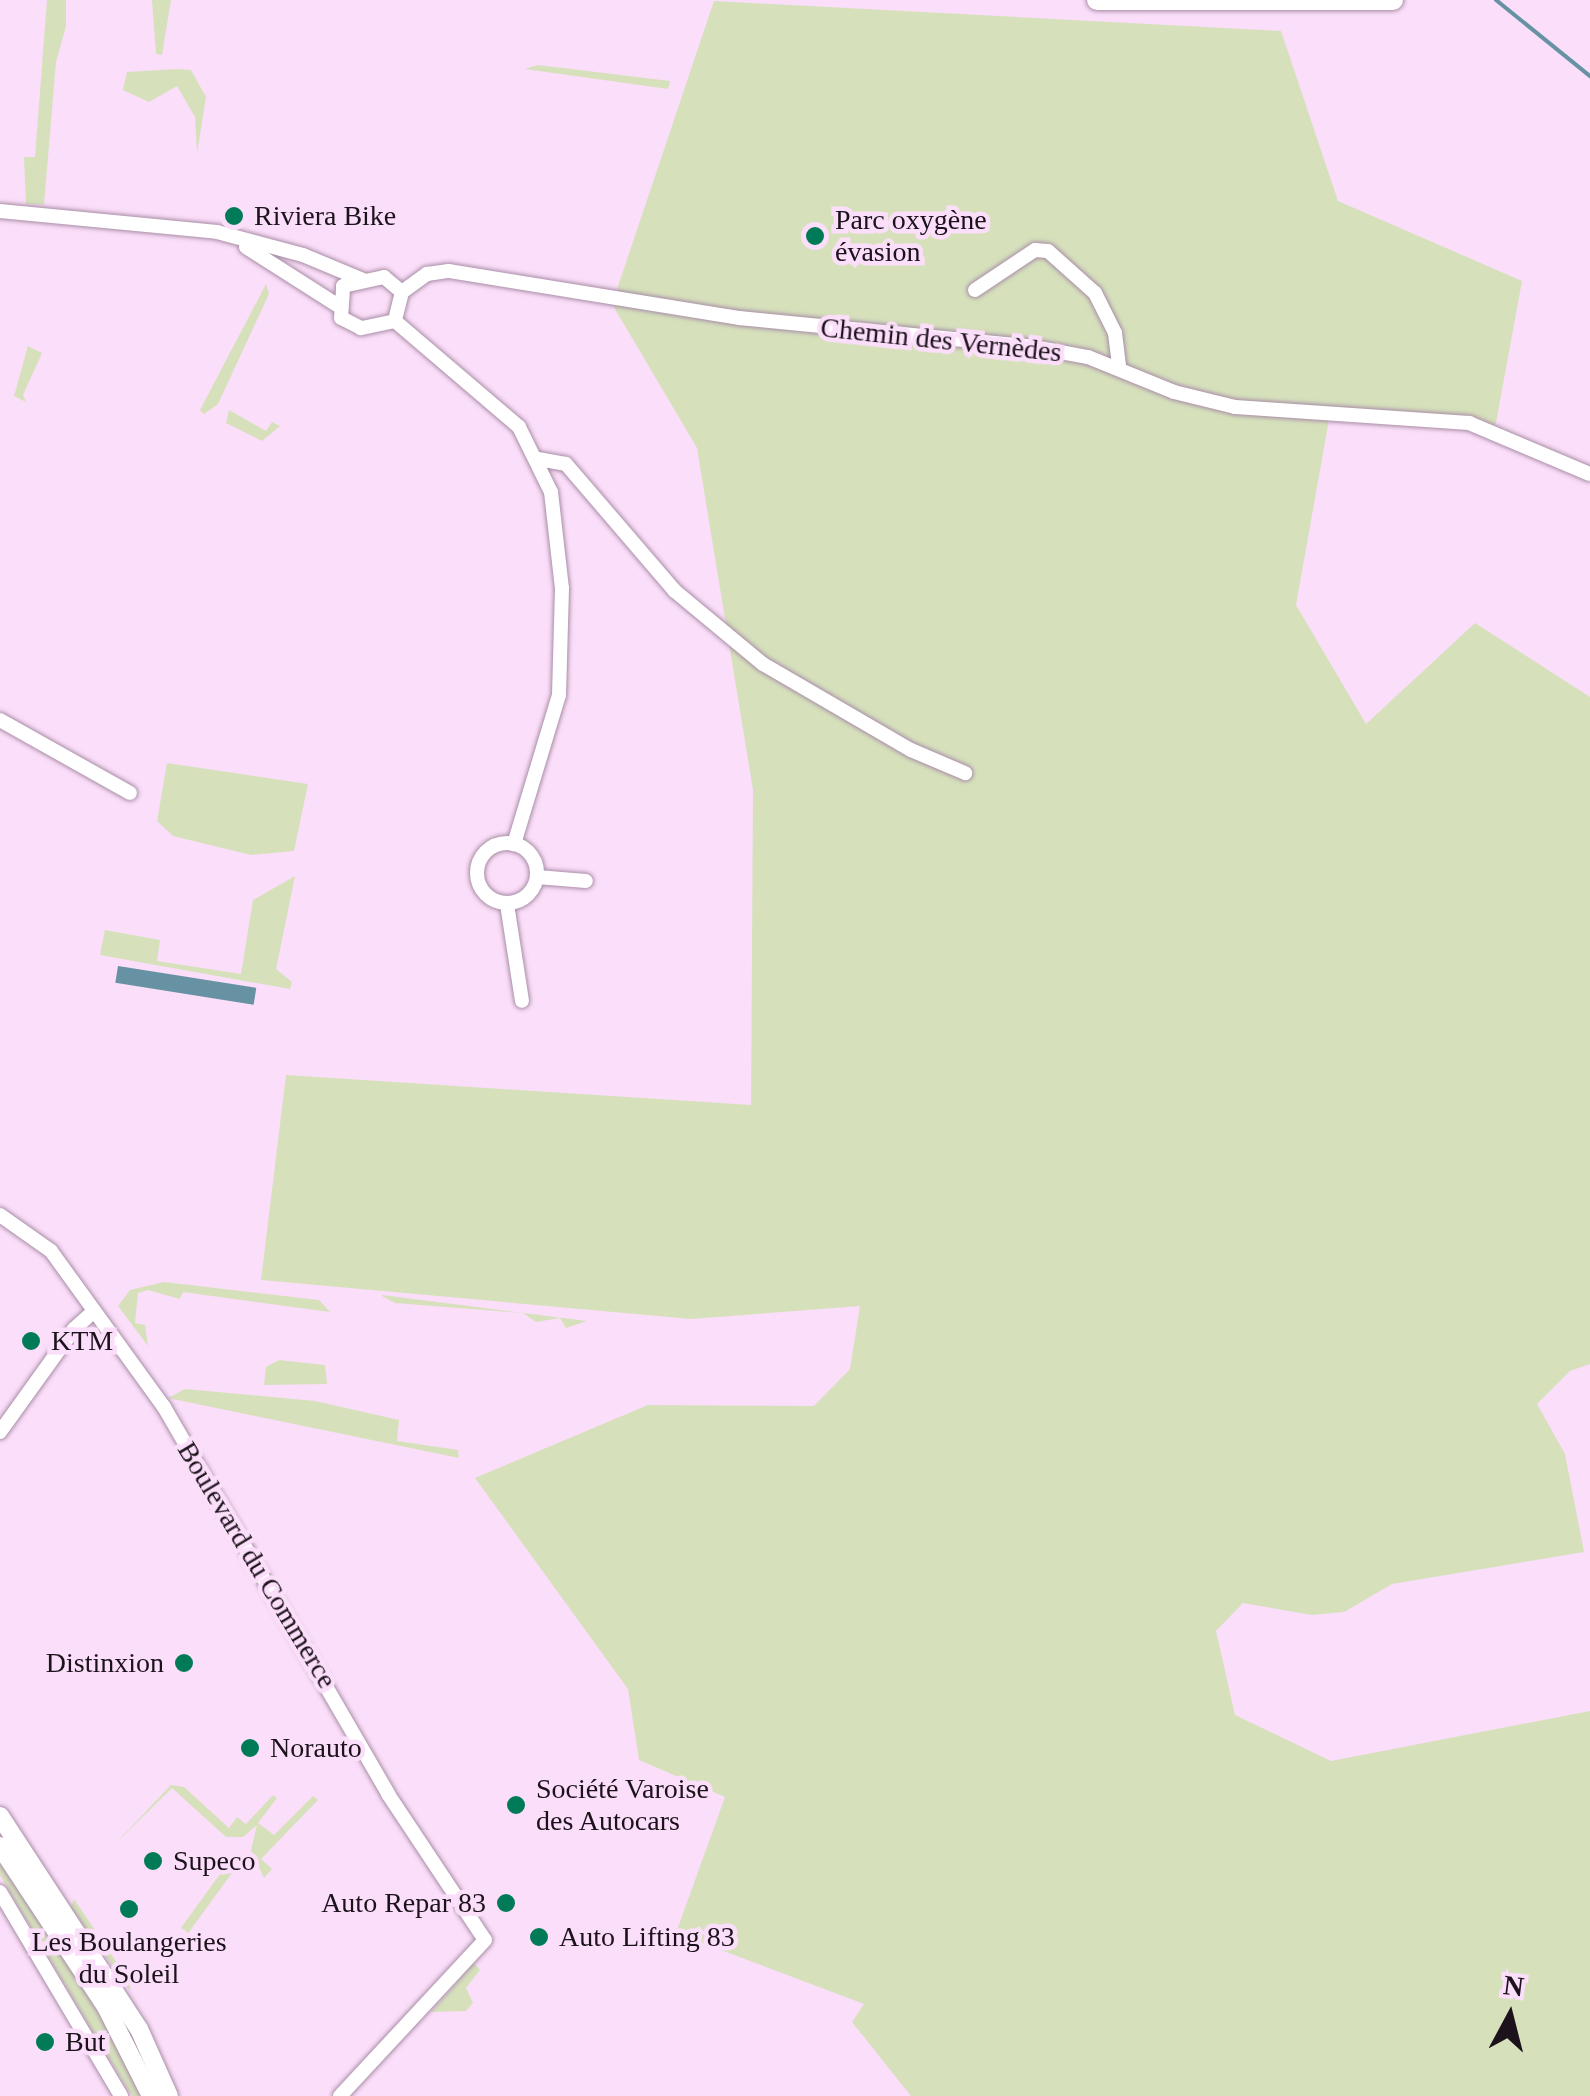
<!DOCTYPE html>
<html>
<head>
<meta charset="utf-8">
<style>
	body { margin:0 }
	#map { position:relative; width:1590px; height:2096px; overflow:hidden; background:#fbdef9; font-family:"Times New Roman",serif }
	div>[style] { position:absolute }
	.green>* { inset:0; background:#d6e1bc; transform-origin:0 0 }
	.water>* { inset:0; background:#6792a3; transform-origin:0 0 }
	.stream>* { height:4px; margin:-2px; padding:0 2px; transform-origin:2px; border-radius:2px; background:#6792a3 }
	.roads { filter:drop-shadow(0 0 2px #a98ea7) drop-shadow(0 0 2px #a98ea7) }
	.minor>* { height:14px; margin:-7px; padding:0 7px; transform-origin:7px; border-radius:7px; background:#fff }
	.minor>.ring { margin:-7px; padding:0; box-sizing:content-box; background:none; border:14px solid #fff; border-radius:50% }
	.major>* { height:18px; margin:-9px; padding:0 9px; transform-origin:9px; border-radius:9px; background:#fff }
	.highway>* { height:20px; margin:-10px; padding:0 10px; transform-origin:10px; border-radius:10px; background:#fff }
	.dots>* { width:28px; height:28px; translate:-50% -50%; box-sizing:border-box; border:5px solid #fbdef9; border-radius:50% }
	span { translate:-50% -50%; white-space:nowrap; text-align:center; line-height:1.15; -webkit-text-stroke:9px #fbdef9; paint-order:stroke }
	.poi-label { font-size:28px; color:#1b121b }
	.left { translate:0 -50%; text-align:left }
	.right { translate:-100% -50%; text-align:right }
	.street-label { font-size:28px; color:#1b121b }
	.north { position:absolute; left:1460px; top:1966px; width:100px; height:100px; -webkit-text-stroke:8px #fbdef9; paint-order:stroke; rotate:7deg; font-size:28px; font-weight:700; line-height:40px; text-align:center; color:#1b121b }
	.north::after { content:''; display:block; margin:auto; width:35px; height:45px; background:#1b121b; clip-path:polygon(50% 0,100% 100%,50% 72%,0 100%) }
</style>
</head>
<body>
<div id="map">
	<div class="green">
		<i style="clip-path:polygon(47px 0,66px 0,66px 26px,56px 62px,44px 205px,26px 204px,24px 157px,35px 157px)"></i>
		<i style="clip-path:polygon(152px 0,171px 0,162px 55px,156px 54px)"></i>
		<i style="clip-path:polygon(714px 1px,1281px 31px,1338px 201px,1522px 281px,1495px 428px,1330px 414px,1296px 605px,1366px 724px,1475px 623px,1590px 697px,1590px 1364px,1570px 1371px,1537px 1404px,1565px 1454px,1584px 1552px,1392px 1584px,1344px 1612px,1312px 1615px,1243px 1603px,1216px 1631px,1235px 1715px,1331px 1761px,1590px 1711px,1590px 2096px,911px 2096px,852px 2022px,864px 2004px,676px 1933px,725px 1797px,639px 1760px,628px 1689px,475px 1478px,648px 1405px,814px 1406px,850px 1369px,860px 1306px,691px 1319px,261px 1280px,286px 1075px,751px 1105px,753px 790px,697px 448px,612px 304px)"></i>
		<i style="clip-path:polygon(538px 65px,670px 81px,670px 82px,668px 89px,525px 69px)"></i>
		<i style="clip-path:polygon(177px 69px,191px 70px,206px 97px,197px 153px,195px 117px,177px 86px,149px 102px,123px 90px,127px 72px)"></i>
		<i style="clip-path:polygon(266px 284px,269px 294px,218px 404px,204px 414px,200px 410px)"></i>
		<i style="clip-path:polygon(28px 346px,42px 353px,23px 395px,26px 402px,14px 396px)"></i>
		<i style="clip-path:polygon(229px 410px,266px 431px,272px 422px,280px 426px,262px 441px,226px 423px)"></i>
		<i style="clip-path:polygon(167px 763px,308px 784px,294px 851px,251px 855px,173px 836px,157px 821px)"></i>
		<i style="clip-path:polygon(295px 876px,276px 969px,292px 982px,290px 989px,100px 955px,105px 930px,160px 940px,157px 961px,241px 974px,253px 900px)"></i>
		<i style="clip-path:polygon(164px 1282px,319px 1300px,330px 1312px,183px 1292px,180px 1299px,148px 1290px,138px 1293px,135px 1323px,145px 1325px,148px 1346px,118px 1306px,130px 1290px)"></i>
		<i style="clip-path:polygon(382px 1296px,382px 1295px,587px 1321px,566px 1328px,560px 1318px,536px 1322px,523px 1313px,395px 1303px)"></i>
		<i style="clip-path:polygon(279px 1360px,325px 1365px,327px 1384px,264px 1385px,266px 1367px)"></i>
		<i style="clip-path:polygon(185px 1389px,315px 1401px,399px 1420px,397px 1441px,458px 1450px,459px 1458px,168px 1398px)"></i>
		<i style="clip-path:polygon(171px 1785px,184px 1787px,229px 1828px,237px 1817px,246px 1824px,273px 1795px,277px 1798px,258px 1823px,274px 1835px,313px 1796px,318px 1800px,261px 1859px,272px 1869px,264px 1878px,251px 1850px,257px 1825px,243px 1837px,226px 1837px,172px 1788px,114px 1845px)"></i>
		<i style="left:231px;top:1859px;width:9px;height:85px;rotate:36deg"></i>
		<i style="clip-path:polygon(0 1862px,106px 2023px,141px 2096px,132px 2096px,96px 2037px,0 1875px)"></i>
		<i style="clip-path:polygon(74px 1899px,124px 1973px,132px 1969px,130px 1991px,71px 1907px)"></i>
		<i style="clip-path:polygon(474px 1963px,480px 1970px,466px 1988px,473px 2003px,466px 2011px,431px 2012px)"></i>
	</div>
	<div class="water">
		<i style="left:118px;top:966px;width:140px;height:17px;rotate:9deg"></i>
	</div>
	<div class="stream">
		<i style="left:1496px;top:0;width:121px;rotate:39deg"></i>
	</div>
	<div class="roads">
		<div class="minor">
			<i style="left:0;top:211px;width:218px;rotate:5.5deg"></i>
			<i style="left:217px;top:232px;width:89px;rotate:15deg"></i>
			<i style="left:303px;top:255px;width:65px;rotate:22.6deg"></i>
			<i style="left:246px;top:247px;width:108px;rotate:32.5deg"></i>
			<i style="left:384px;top:277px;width:23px;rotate:40deg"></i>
			<i style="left:402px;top:292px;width:30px;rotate:104deg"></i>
			<i style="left:395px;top:321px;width:35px;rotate:168deg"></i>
			<i style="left:361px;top:328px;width:22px;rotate:-153deg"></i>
			<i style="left:341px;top:318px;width:32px;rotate:-86deg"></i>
			<i style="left:343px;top:286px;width:42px;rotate:-12.4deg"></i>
			<i style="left:975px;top:290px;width:72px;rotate:-33.7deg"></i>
			<i style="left:1035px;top:250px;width:13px;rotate:4deg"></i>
			<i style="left:1048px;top:251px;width:63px;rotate:41.8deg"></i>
			<i style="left:1095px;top:293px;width:45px;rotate:63.4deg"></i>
			<i style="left:1115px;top:333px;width:34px;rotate:83deg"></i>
			<i style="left:402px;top:292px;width:31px;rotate:-36deg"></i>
			<i style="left:427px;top:274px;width:22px;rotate:-8deg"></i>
			<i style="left:449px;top:271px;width:294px;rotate:9.2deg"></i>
			<i style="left:739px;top:318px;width:295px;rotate:5.6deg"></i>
			<i style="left:1033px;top:347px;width:56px;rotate:10.3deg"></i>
			<i style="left:1088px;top:357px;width:93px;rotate:22.1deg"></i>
			<i style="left:1174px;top:392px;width:63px;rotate:13.8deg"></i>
			<i style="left:1235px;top:407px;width:235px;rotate:3.9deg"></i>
			<i style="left:1469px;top:423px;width:131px;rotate:22.9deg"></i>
			<i style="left:395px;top:321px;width:163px;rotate:40.5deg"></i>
			<i style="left:519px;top:427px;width:72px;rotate:63.8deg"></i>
			<i style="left:551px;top:492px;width:97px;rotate:83.5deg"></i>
			<i style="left:562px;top:588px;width:107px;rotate:91.6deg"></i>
			<i style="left:559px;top:695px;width:156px;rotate:106.8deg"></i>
			<i style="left:538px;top:459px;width:28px;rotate:10deg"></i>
			<i style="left:566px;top:464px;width:167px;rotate:49.4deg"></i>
			<i style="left:675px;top:591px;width:114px;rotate:39.7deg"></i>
			<i style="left:763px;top:664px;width:171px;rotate:30.2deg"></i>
			<i style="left:911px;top:750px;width:59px;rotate:23.1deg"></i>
			<i style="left:0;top:720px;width:149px;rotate:29.3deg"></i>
			<i class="ring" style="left:477px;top:843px;width:46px;height:46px"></i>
			<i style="left:537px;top:877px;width:49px;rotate:4.7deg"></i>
			<i style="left:507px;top:904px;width:98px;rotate:81.2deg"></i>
			<i style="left:0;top:1215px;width:62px;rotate:35.2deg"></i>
			<i style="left:51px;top:1251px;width:193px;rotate:54.1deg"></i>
			<i style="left:164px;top:1407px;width:447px;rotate:59.9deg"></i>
			<i style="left:388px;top:1794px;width:175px;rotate:56.4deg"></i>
			<i style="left:485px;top:1940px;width:213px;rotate:132.9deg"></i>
			<i style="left:0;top:1432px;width:127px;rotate:-54.3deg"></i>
			<i style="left:74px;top:1329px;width:27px;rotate:-42deg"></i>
			<i style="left:0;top:1892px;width:237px;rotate:59.3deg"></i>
		</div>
		<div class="major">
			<i style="left:0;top:1816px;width:254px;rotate:56.9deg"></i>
			<i style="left:139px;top:2029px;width:73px;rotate:65.9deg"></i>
			<i style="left:0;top:1846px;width:191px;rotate:56.6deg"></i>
			<i style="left:105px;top:2005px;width:102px;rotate:63.2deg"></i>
		</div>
		<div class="highway">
			<i style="left:1097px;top:0;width:296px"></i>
		</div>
	</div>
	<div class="dots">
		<i style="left:234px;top:216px;background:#017a57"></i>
		<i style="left:815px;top:236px;background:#017a57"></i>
		<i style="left:31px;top:1341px;background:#017a57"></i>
		<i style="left:184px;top:1663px;background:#017a57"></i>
		<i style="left:250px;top:1748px;background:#017a57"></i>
		<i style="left:516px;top:1805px;background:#017a57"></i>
		<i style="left:153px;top:1861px;background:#017a57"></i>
		<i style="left:506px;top:1903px;background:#017a57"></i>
		<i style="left:129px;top:1909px;background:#017a57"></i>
		<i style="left:539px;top:1937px;background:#017a57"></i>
		<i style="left:45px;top:2042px;background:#017a57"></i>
	</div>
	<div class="poi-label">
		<span class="left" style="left:254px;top:216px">Riviera Bike</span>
		<span class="left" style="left:835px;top:236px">Parc oxygène<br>évasion</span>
		<span class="left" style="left:51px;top:1341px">KTM</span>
		<span class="right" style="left:164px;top:1663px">Distinxion</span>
		<span class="left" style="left:270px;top:1748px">Norauto</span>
		<span class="left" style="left:536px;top:1805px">Société Varoise<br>des Autocars</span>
		<span class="left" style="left:173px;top:1861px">Supeco</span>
		<span class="right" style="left:486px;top:1903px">Auto Repar 83</span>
		<span class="left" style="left:559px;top:1937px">Auto Lifting 83</span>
		<span style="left:129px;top:1958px">Les Boulangeries<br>du Soleil</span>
		<span class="left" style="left:65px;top:2042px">But</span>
	</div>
	<div class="street-label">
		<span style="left:941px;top:340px;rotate:6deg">Chemin des Vernèdes</span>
		<span style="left:257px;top:1565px;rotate:59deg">Boulevard du Commerce</span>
	</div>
	<div class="north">N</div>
</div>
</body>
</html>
